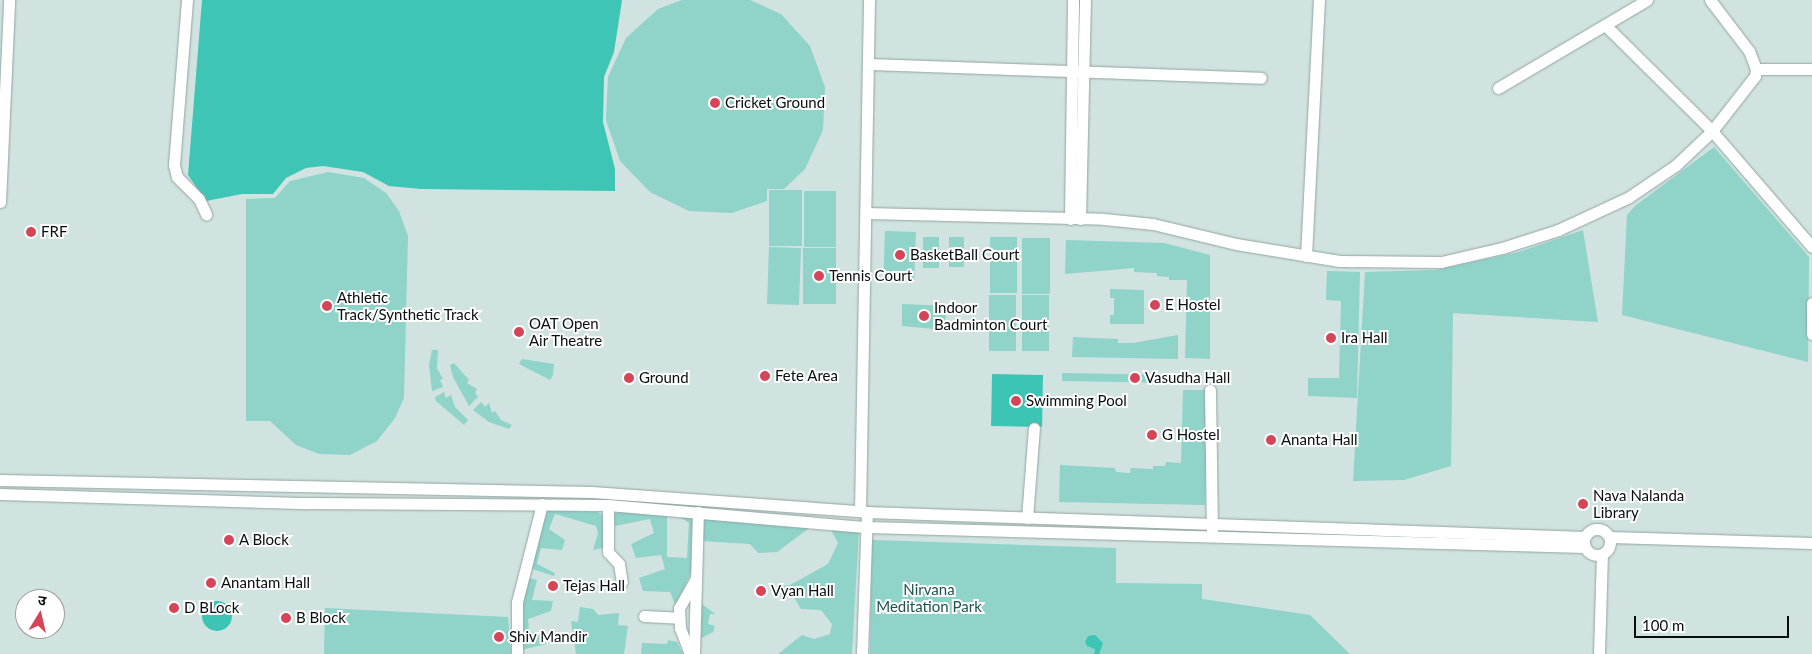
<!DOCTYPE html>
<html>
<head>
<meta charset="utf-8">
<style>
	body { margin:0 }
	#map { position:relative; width:1812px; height:654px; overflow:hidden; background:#d0e3e0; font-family:Lato,"Noto Sans Devanagari",sans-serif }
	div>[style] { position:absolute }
	.green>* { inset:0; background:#8fd3c9; transform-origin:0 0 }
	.forest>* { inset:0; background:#3ec5b6 }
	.water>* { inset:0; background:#3cc4b4; transform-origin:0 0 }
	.round { border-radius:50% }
	.roads { filter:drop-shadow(0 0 1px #92a4a1) drop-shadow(0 0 1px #92a4a1) }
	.minor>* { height:11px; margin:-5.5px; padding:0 5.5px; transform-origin:5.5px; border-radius:5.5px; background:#fff }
	.minor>.ring { margin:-5.5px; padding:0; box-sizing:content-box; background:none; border:11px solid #fff; border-radius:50% }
	.dots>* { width:14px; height:14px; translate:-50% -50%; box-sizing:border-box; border:2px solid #fff; border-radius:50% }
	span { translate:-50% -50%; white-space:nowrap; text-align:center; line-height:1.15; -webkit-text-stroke:4px #fff; paint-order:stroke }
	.poi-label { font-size:15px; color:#070e0d }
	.left { translate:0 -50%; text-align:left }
	.park-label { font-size:15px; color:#1d544d }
	.north { position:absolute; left:15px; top:589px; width:50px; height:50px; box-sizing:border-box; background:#fff; border:1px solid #9c9f9e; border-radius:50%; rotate:9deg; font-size:14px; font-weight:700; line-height:20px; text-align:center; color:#070e0d }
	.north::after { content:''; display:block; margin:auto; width:18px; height:22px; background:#d54557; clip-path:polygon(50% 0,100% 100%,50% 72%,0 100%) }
	.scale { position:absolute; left:1634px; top:616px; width:155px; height:22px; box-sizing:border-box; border:2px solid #070e0d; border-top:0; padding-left:6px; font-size:15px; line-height:18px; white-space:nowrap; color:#070e0d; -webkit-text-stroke:4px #fff; paint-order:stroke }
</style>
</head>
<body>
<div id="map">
	<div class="green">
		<i style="clip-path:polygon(682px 0,750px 0,781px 14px,810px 46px,825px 87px,823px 130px,805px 169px,784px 189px,767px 189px,767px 201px,732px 213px,689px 211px,650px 192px,620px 161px,606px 120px,608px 77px,626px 38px,658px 9px)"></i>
		<i style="clip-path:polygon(1714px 147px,1809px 257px,1808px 362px,1622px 315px,1627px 215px,1635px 206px)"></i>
		<i style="clip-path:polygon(328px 172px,364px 178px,386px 193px,399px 211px,408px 236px,404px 398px,395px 418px,377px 441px,350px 455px,319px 454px,296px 445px,270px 421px,246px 421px,246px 199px,275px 198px,290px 181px)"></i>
		<i style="left:769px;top:190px;width:33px;height:56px"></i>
		<i style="left:804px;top:191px;width:32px;height:56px"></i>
		<i style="clip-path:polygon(1583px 230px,1598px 322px,1453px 313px,1451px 466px,1404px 480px,1353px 481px,1365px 272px,1436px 270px,1519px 252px)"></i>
		<i style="left:885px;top:231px;width:31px;height:48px;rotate:2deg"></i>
		<i style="left:923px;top:237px;width:16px;height:31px"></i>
		<i style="left:949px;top:237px;width:15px;height:30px"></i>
		<i style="left:990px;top:237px;width:27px;height:56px"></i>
		<i style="left:1022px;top:238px;width:28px;height:56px"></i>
		<i style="clip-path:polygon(1066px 240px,1164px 243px,1210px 255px,1210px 359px,1185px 358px,1187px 280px,1169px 280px,1169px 277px,1157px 276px,1157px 273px,1134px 272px,1134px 268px,1065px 274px)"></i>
		<i style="left:769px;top:247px;width:32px;height:57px;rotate:2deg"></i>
		<i style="left:803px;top:248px;width:33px;height:56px"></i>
		<i style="clip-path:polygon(1327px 271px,1360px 272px,1357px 398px,1308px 396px,1308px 378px,1339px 378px,1341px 301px,1326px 300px)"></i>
		<i style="clip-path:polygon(1110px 289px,1144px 290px,1144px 324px,1110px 324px,1110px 315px,1114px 315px,1114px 298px,1110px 298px)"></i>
		<i style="left:989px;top:295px;width:27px;height:56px"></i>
		<i style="left:1022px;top:295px;width:27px;height:56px"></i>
		<i style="clip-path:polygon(902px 304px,947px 306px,944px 330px,902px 326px)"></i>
		<i style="clip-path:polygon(1178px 335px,1178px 359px,1072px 357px,1073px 337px,1118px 339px,1118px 343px,1133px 343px)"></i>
		<i style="clip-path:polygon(432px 350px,438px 350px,437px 368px,443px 379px,440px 380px,443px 387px,432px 391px,429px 365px)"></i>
		<i style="clip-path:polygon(522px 359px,554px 364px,553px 375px,550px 380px,519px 364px)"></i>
		<i style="clip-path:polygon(454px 363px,469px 380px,467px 383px,477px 389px,475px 393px,478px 397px,469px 406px,453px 377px,450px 365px)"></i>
		<i style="left:1062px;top:373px;width:115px;height:8px;rotate:1deg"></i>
		<i style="clip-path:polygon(1183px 390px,1208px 390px,1205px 505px,1059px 502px,1060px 465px,1115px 468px,1116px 472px,1130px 473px,1131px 468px,1153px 469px,1153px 466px,1165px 466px,1166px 462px,1181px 463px)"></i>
		<i style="clip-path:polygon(444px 392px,446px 398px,451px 395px,455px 407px,468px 420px,464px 425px,436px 401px,435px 397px)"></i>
		<i style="clip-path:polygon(481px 402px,485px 407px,489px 403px,492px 413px,495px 411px,501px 420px,512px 425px,509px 429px,489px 422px,473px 410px)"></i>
		<i style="clip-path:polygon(545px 510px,598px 512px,603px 516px,603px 548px,593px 550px,598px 533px,596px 526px,555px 514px,549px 529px,565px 540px,562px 550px,541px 548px,537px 564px,555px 573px,554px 576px,529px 568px)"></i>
		<i style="clip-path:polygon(619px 512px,667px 515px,667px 557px,687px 558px,689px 523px,680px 517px,690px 516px,692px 520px,691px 572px,676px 607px,670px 592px,643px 591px,639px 578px,665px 569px,661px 555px,636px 558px,631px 544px,654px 533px,650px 519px,615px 526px,614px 514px)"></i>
		<i style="clip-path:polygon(702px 517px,812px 526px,777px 552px,758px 553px,750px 544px,701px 541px)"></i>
		<i style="clip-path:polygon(830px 528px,859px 530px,852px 654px,778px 654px,802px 635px,814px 639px,830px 634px,832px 624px,821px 610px,801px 609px,790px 591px,780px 590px,781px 586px,790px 585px,828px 564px,838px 543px)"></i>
		<i style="clip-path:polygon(872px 540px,1116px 548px,1116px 583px,1202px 584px,1202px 599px,1310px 615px,1350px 654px,870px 654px)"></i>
		<i style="clip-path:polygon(526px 577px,537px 580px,532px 600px,553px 601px,551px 611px,528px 619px,529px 631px,541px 635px,554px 634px,555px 642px,521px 650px,516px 632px)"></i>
		<i style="clip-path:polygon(702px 604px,715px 614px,710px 614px,708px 624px,715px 626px,713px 632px,700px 639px)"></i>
		<i style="clip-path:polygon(580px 607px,593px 609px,598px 615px,619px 613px,618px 625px,628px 626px,624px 654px,576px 654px,571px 621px,578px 622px)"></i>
		<i style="clip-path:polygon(325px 608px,508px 617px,511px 654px,324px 654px)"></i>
		<i style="clip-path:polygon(668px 640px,677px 642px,683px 654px,641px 654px,642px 643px,667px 644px)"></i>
	</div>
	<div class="forest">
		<i style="clip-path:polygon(202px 0,622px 0,614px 52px,604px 77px,603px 122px,615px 169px,615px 191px,421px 189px,389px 186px,363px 172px,323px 166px,306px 168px,286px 178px,273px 194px,242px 194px,206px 201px,188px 175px)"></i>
	</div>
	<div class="water">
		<i style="left:992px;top:374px;width:51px;height:52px;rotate:1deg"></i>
		<i class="round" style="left:202px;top:601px;width:30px;height:30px"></i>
		<i style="clip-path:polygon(1095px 635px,1103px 643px,1099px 654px,1094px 654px,1095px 649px,1087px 646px,1085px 642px,1088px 636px)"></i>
	</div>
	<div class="roads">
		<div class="minor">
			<i style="left:187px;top:0;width:166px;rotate:94.5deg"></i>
			<i style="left:174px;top:165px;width:12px;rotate:76deg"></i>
			<i style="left:177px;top:177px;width:31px;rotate:45deg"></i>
			<i style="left:199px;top:199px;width:17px;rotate:65deg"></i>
			<i style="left:1605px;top:25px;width:151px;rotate:44.7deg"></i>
			<i style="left:1712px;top:131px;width:153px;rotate:49.2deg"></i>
			<i style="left:868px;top:64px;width:393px;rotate:2deg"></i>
			<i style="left:1756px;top:69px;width:56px"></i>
			<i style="left:1498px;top:88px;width:173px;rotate:-30.6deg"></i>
			<i style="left:0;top:202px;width:202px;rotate:-87.4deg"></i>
			<i style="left:866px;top:213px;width:238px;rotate:1.4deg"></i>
			<i style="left:1104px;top:219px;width:49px;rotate:5.8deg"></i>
			<i style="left:1153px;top:224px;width:85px;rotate:13.5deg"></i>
			<i style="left:1236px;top:244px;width:105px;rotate:9.3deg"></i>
			<i style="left:1340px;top:261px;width:101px;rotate:0.6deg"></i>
			<i style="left:1441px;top:262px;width:63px;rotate:-12.9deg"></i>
			<i style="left:1502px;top:248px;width:59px;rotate:-17.8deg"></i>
			<i style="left:1558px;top:230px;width:78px;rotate:-24.9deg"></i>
			<i style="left:1629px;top:197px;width:57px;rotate:-34.2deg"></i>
			<i style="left:1676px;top:165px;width:50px;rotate:-43.4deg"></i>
			<i style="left:1712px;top:131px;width:70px;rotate:-52deg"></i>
			<i style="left:1755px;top:76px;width:7px;rotate:-82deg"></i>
			<i style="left:1756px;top:69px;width:19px;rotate:-111deg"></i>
			<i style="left:1749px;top:51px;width:64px;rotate:-127.4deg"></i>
			<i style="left:1070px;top:219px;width:219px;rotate:-89.2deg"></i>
			<i style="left:1080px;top:219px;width:219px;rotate:-88.7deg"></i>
			<i style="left:1306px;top:256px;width:256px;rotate:-87.1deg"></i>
			<i style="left:1812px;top:303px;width:31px;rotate:90deg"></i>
			<i style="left:1210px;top:390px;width:141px;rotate:89.2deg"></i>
			<i style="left:0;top:480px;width:592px;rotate:1.16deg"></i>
			<i style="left:592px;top:492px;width:269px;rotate:4.1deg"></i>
			<i style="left:0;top:494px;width:308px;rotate:1.7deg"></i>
			<i style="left:308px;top:503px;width:300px;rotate:0.4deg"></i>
			<i style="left:608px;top:505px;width:260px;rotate:4.9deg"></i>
			<i style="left:867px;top:527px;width:717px;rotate:1.6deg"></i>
			<i style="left:608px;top:505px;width:47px;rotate:90deg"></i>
			<i style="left:608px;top:552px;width:16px;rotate:47deg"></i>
			<i style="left:619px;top:564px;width:18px;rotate:81deg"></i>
			<i style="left:867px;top:512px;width:718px;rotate:1.99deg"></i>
			<i style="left:1027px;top:518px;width:90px;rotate:-85.6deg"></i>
			<i class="ring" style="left:1584px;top:529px;width:15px;height:15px"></i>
			<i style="left:1610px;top:537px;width:202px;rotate:1.7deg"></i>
			<i style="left:644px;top:616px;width:35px;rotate:3deg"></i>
			<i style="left:517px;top:654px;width:52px;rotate:-90deg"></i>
			<i style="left:517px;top:602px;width:101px;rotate:-75.7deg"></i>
			<i style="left:690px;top:654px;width:28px;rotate:-111deg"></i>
			<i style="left:680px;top:628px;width:20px;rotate:-93deg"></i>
			<i style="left:679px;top:608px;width:34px;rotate:-60deg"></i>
			<i style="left:694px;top:654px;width:142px;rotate:-88.4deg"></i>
			<i style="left:862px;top:654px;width:142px;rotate:-88deg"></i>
			<i style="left:867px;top:512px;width:7px;rotate:-172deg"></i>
			<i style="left:860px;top:511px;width:511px;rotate:-88.99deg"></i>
			<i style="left:1599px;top:654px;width:99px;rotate:-88.3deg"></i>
		</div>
	</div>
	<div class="dots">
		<i style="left:715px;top:103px;background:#d54557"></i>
		<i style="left:31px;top:232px;background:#d54557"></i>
		<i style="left:900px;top:255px;background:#d54557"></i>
		<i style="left:819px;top:276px;background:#d54557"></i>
		<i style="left:1155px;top:305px;background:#d54557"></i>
		<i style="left:327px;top:306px;background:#d54557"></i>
		<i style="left:924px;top:316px;background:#d54557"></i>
		<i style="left:519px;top:332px;background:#d54557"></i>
		<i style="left:1331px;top:338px;background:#d54557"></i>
		<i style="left:765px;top:376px;background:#d54557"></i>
		<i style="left:629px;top:378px;background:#d54557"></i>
		<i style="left:1135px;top:378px;background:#d54557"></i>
		<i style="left:1016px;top:401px;background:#d54557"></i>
		<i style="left:1152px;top:435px;background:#d54557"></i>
		<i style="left:1271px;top:440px;background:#d54557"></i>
		<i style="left:1583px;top:504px;background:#d54557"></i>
		<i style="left:229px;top:540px;background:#d54557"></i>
		<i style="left:211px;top:583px;background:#d54557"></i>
		<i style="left:553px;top:586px;background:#d54557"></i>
		<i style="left:761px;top:591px;background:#d54557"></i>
		<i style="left:174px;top:608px;background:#d54557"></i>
		<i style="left:286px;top:618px;background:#d54557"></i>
		<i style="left:499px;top:637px;background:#d54557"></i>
	</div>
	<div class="poi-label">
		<span class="left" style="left:725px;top:103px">Cricket Ground</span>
		<span class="left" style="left:41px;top:232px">FRF</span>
		<span class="left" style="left:910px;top:255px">BasketBall Court</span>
		<span class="left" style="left:829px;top:276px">Tennis Court</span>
		<span class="left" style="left:337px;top:306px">Athletic<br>Track/Synthetic Track</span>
		<span class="left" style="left:1165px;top:305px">E Hostel</span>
		<span class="left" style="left:934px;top:316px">Indoor<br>Badminton Court</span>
		<span class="left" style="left:529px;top:332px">OAT Open<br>Air Theatre</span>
		<span class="left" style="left:1341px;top:338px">Ira Hall</span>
		<span class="left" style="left:775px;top:376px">Fete Area</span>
		<span class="left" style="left:639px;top:378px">Ground</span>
		<span class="left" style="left:1145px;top:378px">Vasudha Hall</span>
		<span class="left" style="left:1026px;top:401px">Swimming Pool</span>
		<span class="left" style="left:1162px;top:435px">G Hostel</span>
		<span class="left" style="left:1281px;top:440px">Ananta Hall</span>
		<span class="left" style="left:1593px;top:504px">Nava Nalanda<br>Library</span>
		<span class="left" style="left:239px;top:540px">A Block</span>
		<span class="left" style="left:221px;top:583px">Anantam Hall</span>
		<span class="left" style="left:563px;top:586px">Tejas Hall</span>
		<span class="left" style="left:771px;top:591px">Vyan Hall</span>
		<span class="left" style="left:184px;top:608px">D BLock</span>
		<span class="left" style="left:296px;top:618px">B Block</span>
		<span class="left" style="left:509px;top:637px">Shiv Mandir</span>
	</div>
	<div class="park-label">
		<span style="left:929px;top:598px">Nirvana<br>Meditation Park</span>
	</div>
	<div class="north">उ</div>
	<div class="scale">100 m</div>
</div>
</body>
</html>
